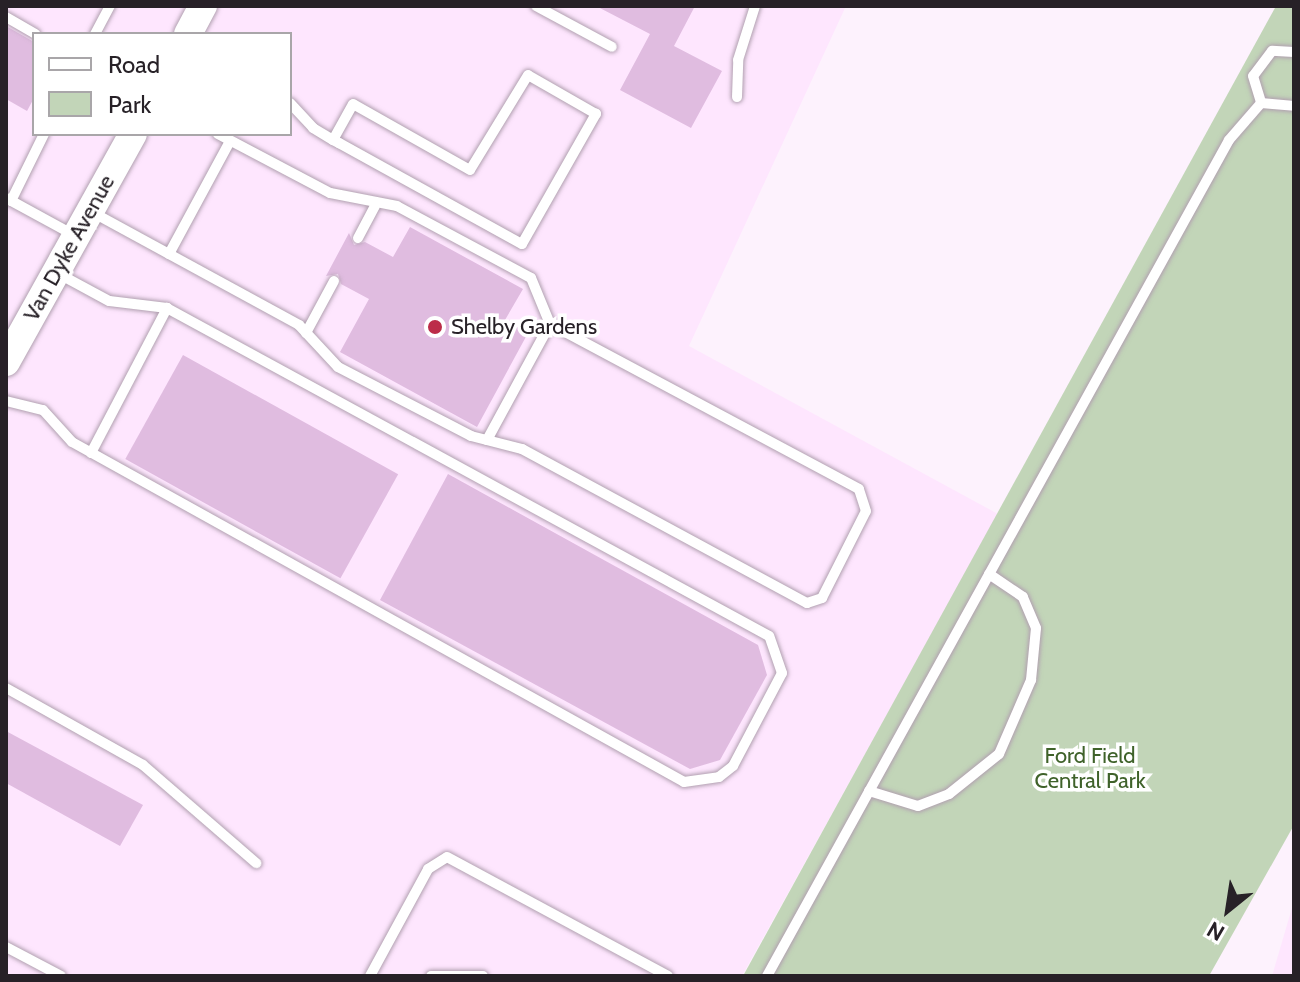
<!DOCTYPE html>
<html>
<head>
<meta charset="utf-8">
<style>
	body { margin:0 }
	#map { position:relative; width:1300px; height:982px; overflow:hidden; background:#fdf2fd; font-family:Cabin,sans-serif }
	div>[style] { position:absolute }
	.built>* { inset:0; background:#fee6fe }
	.green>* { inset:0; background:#c2d5b8 }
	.building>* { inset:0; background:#e0bce0; transform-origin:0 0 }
	.roads { filter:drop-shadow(0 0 2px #b1a0b0) drop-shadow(0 0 2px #b1a0b0) }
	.service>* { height:10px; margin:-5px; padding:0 5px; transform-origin:5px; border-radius:5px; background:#fff }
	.secondary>* { height:28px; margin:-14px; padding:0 14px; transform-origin:14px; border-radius:14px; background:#fff }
	.dots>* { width:22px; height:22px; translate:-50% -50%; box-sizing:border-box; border:4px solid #fff; border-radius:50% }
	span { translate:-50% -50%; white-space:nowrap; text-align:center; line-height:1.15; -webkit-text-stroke:7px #fff; paint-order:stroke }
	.street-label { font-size:22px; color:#272127 }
	.poi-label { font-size:22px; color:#272127 }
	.left { translate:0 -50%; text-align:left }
	.park-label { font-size:22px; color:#3f622a }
	.frame { position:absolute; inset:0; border:8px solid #272127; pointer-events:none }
	.legend { position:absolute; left:32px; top:32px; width:260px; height:104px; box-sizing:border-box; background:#fff; border:2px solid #a9a6a9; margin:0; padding:10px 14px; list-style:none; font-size:24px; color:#272127 }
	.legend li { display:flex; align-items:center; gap:16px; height:40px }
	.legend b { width:40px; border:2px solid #a9a6a9 }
	.north { position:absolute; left:1188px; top:870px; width:80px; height:80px; -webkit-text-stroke:6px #fff; paint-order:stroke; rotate:210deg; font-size:22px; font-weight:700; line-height:32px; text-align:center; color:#272127 }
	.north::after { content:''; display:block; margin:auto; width:28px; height:36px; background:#272127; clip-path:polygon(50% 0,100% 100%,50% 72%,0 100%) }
</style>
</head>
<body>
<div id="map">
	<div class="built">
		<i style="clip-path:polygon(evenodd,6px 6px,846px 6px,689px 346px,998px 514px,742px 976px,6px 976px,6px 6px,34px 34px,290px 34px,290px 134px,34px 134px,34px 34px)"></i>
		<i style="clip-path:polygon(1294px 901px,1294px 976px,1272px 976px)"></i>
	</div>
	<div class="green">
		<i style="clip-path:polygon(1276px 6px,1294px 6px,1294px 825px,1209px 976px,743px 976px)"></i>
	</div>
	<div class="building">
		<i style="clip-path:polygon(596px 6px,695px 6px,674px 46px,722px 71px,691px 128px,620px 90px,650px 34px)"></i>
		<i style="clip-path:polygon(6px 26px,34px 42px,34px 98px,27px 111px,6px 99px)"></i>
		<i style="clip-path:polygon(410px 227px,523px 289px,505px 320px,528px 333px,477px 427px,340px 352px,369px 299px,341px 284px,338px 274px,326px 276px,349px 233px,354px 245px,365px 242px,393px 257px)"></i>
		<i style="left:183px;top:355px;width:246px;height:119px;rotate:29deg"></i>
		<i style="clip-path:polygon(448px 474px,758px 645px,767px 675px,720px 760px,690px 769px,380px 600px)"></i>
		<i style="clip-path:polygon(6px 731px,143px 805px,120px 846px,6px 783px)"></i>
	</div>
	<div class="roads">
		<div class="service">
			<i style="left:536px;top:6px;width:86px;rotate:28.3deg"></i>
			<i style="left:6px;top:17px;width:34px;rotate:30deg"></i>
			<i style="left:95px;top:34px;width:32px;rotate:-62deg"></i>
			<i style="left:1294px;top:52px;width:22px;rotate:-177deg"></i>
			<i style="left:1272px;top:51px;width:31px;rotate:127deg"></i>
			<i style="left:1253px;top:76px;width:28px;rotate:73deg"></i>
			<i style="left:1261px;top:103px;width:33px;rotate:5deg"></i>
			<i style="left:737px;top:97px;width:37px;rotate:-88deg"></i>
			<i style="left:738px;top:60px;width:57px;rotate:-72.5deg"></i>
			<i style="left:290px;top:103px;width:34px;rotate:47deg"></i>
			<i style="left:313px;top:128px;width:23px;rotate:31deg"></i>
			<i style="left:333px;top:140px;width:7px;rotate:27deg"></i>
			<i style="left:339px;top:143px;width:209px;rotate:28.9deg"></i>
			<i style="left:522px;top:244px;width:150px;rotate:-60.4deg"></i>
			<i style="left:596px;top:114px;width:78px;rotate:-150.2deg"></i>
			<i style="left:528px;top:75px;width:111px;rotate:121.4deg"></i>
			<i style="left:470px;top:170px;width:134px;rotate:-150.6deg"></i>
			<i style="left:353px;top:104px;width:41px;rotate:119.1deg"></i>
			<i style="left:6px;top:198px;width:77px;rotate:28.6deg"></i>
			<i style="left:11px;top:201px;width:75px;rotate:-63.8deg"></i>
			<i style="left:92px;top:212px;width:236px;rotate:28.6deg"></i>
			<i style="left:299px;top:325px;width:57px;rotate:47.1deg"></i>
			<i style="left:338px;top:367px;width:150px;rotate:27.4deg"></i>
			<i style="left:471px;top:436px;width:53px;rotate:14.3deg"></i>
			<i style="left:522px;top:449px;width:324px;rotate:28.4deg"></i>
			<i style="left:807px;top:603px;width:16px;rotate:-18deg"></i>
			<i style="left:822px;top:598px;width:97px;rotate:-63.2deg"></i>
			<i style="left:866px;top:511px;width:23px;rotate:-108deg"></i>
			<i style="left:859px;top:489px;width:350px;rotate:-151.9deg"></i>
			<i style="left:550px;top:324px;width:50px;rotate:-112.4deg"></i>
			<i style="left:531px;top:278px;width:152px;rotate:-151.8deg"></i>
			<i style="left:397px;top:206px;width:68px;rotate:-169deg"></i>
			<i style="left:330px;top:193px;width:127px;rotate:-152.2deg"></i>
			<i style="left:358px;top:238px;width:36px;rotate:-62deg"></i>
			<i style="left:169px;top:254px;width:128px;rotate:-61.6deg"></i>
			<i style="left:306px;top:333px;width:59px;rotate:-61.7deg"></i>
			<i style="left:6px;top:401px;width:38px;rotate:14deg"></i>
			<i style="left:43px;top:410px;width:43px;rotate:47.8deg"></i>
			<i style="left:72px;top:442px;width:700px;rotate:29.05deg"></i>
			<i style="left:684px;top:782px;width:35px;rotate:-8deg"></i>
			<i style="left:719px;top:777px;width:18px;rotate:-38deg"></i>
			<i style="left:733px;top:766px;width:105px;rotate:-62.2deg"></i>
			<i style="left:782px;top:673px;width:39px;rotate:-109deg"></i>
			<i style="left:769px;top:636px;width:686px;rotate:-151.42deg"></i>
			<i style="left:167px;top:308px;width:58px;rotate:-173.1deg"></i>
			<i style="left:109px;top:301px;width:57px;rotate:-151.6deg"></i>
			<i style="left:487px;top:440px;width:132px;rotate:-61.5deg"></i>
			<i style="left:91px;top:453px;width:164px;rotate:-62.3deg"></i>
			<i style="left:6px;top:688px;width:157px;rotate:29.3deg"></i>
			<i style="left:143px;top:765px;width:150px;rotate:40.9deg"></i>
			<i style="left:869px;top:791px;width:51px;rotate:17deg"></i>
			<i style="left:918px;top:806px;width:33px;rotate:-21deg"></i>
			<i style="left:949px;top:794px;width:64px;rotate:-38.7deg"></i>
			<i style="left:999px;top:754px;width:81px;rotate:-66.6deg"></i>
			<i style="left:1031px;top:680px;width:52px;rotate:-84.5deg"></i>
			<i style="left:1036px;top:628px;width:34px;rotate:-113deg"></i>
			<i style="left:1023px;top:597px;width:41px;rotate:-145.9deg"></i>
			<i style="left:6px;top:947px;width:62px;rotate:27.8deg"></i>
			<i style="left:370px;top:976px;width:122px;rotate:-61.5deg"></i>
			<i style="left:428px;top:869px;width:22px;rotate:-32deg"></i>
			<i style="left:447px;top:857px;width:251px;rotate:28.3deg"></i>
			<i style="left:431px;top:976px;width:52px"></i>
			<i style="left:767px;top:976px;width:955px;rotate:-61.07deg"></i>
			<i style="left:1229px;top:140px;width:49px;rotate:-49.1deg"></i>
		</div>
		<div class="secondary">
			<i style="left:188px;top:34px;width:32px;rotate:-62deg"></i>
			<i style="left:6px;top:362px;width:261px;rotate:-60.9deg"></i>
		</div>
	</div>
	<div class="dots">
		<i style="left:435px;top:327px;background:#bc2c49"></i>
	</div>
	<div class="street-label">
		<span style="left:69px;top:248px;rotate:-61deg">Van Dyke Avenue</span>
	</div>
	<div class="poi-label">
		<span class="left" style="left:451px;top:327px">Shelby Gardens</span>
	</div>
	<div class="park-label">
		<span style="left:1090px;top:768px">Ford Field<br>Central Park</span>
	</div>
	<div class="frame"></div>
	<ul class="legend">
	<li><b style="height:10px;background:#fff"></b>Road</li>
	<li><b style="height:22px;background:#c2d5b8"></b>Park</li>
	</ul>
	<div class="north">N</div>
</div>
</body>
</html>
